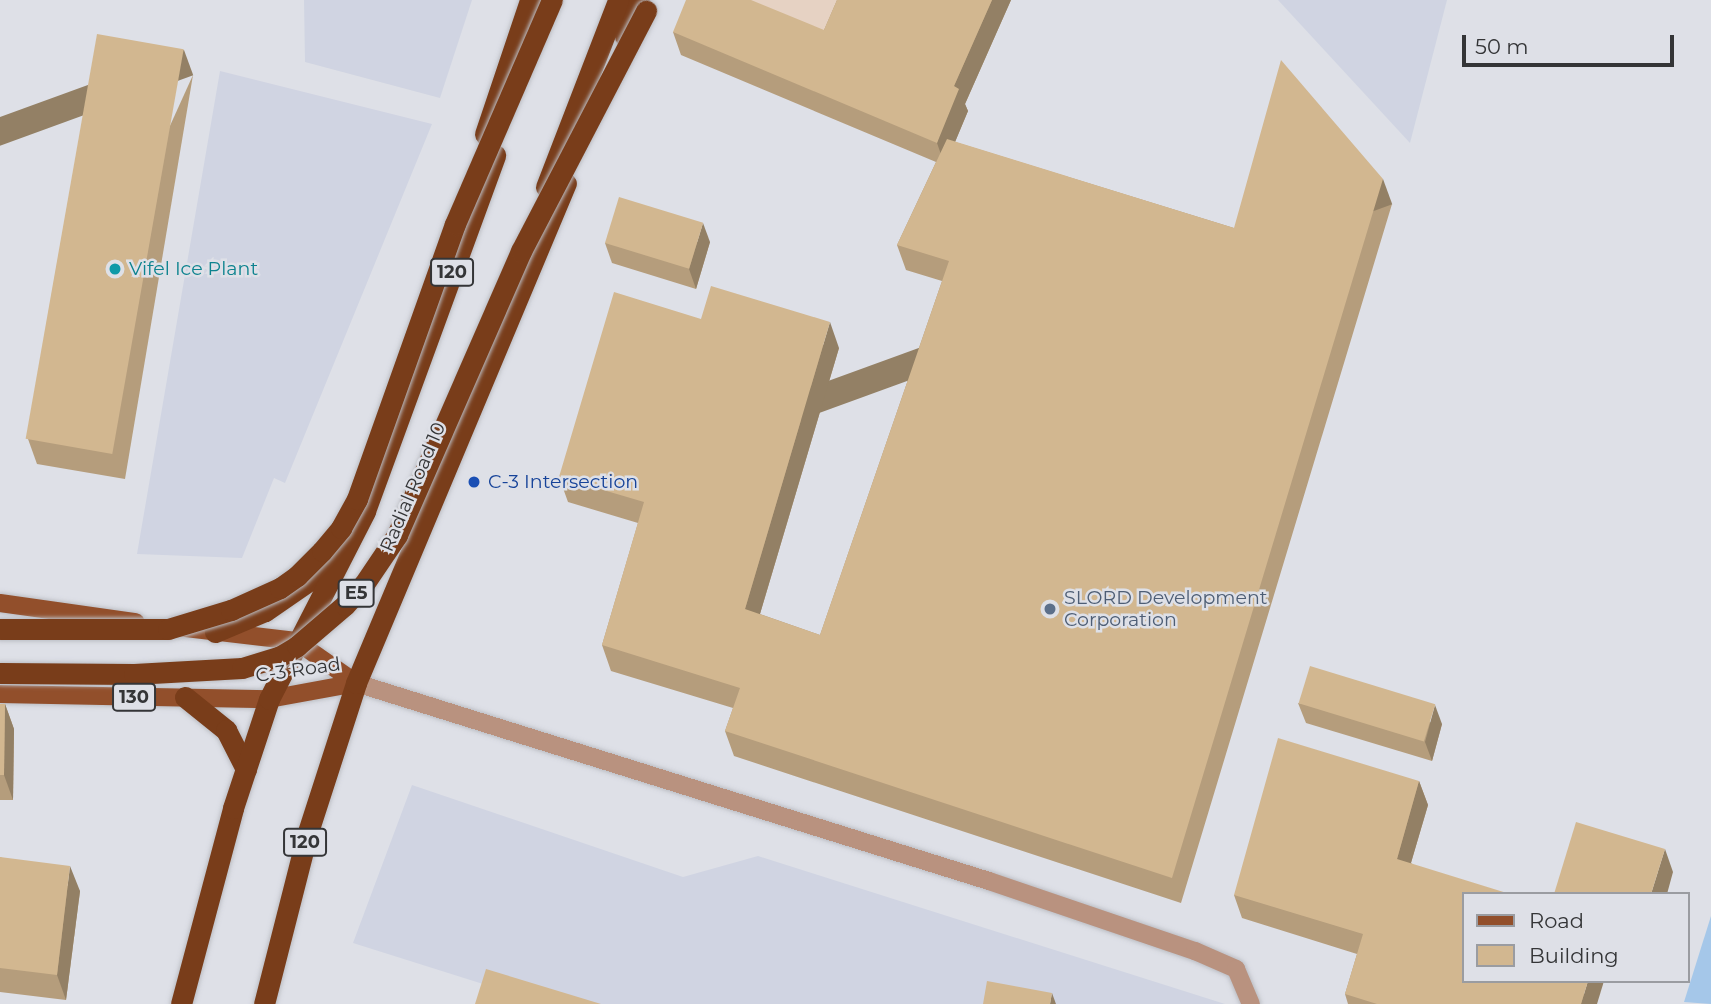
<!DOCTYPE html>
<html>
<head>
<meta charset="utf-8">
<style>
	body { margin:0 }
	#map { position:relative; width:1711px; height:1004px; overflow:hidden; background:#dee0e7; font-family:Montserrat,sans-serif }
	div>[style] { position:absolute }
	.commercial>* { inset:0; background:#e6d2c3 }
	.built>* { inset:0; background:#d0d4e2 }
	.water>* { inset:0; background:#a5c7e9 }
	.roads { filter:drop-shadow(0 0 2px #bcbec4) drop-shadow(0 0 2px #bcbec4) }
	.street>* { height:18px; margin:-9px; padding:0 9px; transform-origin:9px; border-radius:9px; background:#b9927f }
	.primary>* { height:18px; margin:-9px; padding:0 9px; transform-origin:9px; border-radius:9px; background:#924f2b }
	.highway>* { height:21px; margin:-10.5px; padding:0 10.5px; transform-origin:10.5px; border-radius:10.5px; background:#793d1a }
	.bridges { filter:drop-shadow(0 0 2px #bcbec4) drop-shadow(0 0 2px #bcbec4) }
	.highway-bridge>* { height:21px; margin:-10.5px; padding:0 10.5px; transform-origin:10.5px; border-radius:10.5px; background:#793d1a }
	.wall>* { inset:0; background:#b59d7c }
	.shaded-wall>* { inset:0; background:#938065; transform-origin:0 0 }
	.building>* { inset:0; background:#d2b790; transform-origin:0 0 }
	.dots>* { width:19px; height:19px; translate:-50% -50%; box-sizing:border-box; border:4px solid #dee0e7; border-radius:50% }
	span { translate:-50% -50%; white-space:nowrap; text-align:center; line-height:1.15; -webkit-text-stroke:5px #dee0e7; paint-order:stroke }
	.shield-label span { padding:2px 5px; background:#dee0e7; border:2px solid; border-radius:5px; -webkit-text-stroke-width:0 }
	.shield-label { font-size:18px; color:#343537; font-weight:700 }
	.culture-label { font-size:19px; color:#0d838f }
	.left { translate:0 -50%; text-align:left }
	.transit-label { font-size:19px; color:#164399 }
	.street-label { font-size:19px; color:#343537 }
	.service-label { font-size:19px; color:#4e5e75 }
	.legend { position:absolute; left:1462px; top:892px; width:228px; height:91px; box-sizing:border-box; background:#dee0e7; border:2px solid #9a9ca1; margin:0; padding:9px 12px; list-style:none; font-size:21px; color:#343537 }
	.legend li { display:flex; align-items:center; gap:14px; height:35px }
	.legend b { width:35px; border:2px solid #9a9ca1 }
	.scale { position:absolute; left:1462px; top:35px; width:212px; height:32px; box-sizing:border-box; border:4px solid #343537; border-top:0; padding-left:9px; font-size:21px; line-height:24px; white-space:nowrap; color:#343537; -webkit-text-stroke:5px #dee0e7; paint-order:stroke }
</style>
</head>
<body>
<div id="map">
	<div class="commercial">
		<i style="clip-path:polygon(711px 0,847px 0,825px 48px)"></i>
	</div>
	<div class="built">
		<i style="clip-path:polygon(304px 0,472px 0,440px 98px,305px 62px)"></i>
		<i style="clip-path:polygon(1278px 0,1447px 0,1410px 143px)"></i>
		<i style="clip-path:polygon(220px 71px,432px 124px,285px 483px,274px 478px,242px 558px,137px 554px)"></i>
		<i style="clip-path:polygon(412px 785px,683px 877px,758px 856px,1225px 1004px,546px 1004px,353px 943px)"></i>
	</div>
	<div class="water">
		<i style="clip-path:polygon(1711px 916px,1711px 1004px,1684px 1002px)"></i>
	</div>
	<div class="roads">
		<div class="street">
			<i style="left:356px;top:683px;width:663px;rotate:17.37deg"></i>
			<i style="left:989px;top:881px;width:218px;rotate:18.8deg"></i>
			<i style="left:1195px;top:951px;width:45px;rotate:23.7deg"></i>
			<i style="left:1236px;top:969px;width:38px;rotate:67deg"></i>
		</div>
		<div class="primary">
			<i style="left:0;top:603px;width:137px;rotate:8deg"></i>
			<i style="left:177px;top:627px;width:120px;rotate:6.7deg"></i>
			<i style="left:296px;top:641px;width:73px;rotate:35deg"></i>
			<i style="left:0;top:694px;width:269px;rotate:1.1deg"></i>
			<i style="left:269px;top:699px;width:88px;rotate:-10.4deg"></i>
		</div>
		<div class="highway">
			<i style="left:625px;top:36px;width:39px;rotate:-69deg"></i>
			<i style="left:485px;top:134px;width:141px;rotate:-71.4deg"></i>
			<i style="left:546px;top:187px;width:200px;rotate:-68.9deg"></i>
			<i style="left:215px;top:632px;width:54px;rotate:-22.8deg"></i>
			<i style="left:265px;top:611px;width:55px;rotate:-34.6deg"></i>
			<i style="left:310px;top:580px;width:35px;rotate:-45deg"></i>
			<i style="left:185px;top:697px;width:53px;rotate:38.8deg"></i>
			<i style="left:226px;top:730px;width:44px;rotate:62.9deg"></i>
			<i style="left:181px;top:1004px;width:203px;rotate:-75.1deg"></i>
			<i style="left:233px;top:808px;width:115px;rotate:-71.7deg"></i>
			<i style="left:269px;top:699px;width:211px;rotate:-62.9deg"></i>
			<i style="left:365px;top:511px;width:379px;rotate:-69.9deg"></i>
			<i style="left:264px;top:1004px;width:174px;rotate:-75.7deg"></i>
			<i style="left:307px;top:835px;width:160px;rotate:-72.1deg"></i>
			<i style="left:356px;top:683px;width:542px;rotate:-67.22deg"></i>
		</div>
	</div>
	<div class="bridges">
		<div class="highway-bridge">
			<i style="left:0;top:629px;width:168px"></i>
			<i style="left:168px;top:629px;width:66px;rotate:-16.8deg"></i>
			<i style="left:231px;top:610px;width:54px;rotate:-24.2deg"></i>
			<i style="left:280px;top:588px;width:21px;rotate:-35deg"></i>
			<i style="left:297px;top:576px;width:35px;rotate:-45deg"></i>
			<i style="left:322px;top:551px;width:30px;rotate:-50deg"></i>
			<i style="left:341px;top:528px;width:33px;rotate:-61deg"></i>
			<i style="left:357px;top:499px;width:292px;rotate:-70.4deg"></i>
			<i style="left:455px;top:224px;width:244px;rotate:-66.6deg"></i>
			<i style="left:0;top:673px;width:134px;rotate:0.4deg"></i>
			<i style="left:134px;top:674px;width:108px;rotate:-3.2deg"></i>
			<i style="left:242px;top:668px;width:39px;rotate:-17deg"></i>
			<i style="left:279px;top:657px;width:21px;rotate:-31deg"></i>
			<i style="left:297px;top:646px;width:63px;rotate:-40.5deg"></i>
			<i style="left:345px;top:605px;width:28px;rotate:-48deg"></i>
			<i style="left:364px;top:584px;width:59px;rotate:-56deg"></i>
			<i style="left:397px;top:535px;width:310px;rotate:-66.4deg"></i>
			<i style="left:521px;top:251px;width:271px;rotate:-62.5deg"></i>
		</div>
	</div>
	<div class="wall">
		<i style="clip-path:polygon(837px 0,1011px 0,965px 104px,968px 111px,955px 142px,1234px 228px,1392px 204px,1181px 903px,734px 756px,725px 731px,733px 708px,611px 671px,602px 645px,638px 523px,568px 502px,559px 477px,701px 319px,839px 348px,760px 614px,820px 635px,942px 281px,906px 270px,897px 245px,936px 162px,681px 55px,673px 32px,824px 30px)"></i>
		<i style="clip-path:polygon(193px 75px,125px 479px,37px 464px,28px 439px)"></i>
		<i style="clip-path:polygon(710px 242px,696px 289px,612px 263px,605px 243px)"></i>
		<i style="clip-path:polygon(1298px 703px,1442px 724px,1432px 761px,1306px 723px)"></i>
		<i style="clip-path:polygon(0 704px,5px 704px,14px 729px,13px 800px,0 800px)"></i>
		<i style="clip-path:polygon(1419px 781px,1428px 805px,1411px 863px,1597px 1004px,1348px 1004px,1345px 994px,1357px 954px,1242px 918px,1234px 895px)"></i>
		<i style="clip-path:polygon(0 857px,80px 891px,66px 1000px,0 992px)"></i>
	</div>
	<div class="shaded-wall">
		<i style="clip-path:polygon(992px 0,1011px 0,965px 104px,968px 111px,945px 166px,937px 143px,954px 86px)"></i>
		<i style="left:184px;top:50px;width:27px;height:410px;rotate:70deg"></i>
		<i style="left:1383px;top:179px;width:27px;height:730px;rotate:70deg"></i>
		<i style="clip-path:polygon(703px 223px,710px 242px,696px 289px,689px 269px)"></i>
		<i style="clip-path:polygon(830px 322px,839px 348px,754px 634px,745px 609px)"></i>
		<i style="clip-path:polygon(5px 704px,14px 729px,13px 800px,4px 775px)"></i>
		<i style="clip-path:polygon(1435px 705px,1442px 724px,1432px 761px,1425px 742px)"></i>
		<i style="clip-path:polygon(1419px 781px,1428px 805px,1405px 883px,1397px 859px)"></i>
		<i style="clip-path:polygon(1665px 849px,1673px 872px,1667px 894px,1651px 894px)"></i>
		<i style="clip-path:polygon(70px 866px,80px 891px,66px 1000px,57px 975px)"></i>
		<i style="clip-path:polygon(1588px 981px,1604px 981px,1597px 1004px,1581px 1004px)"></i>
		<i style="clip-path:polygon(1052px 993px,1056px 1004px,1050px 1004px)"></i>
	</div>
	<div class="building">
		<i style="clip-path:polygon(686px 0,751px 0,824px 30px,837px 0,992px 0,954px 86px,959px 89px,937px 143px,673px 32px)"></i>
		<i style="left:97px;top:34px;width:88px;height:411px;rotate:10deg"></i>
		<i style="clip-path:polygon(1281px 60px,1383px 179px,1172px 878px,725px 731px,740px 688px,602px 645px,644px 502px,559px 477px,614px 292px,701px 319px,711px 286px,830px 322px,745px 609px,820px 635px,949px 261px,897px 245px,947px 139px,1234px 228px)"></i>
		<i style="left:619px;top:197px;width:88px;height:48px;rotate:17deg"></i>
		<i style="left:1310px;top:666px;width:131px;height:39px;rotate:17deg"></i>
		<i style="clip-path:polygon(0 704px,5px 704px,4px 775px,0 775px)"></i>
		<i style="clip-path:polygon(1278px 738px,1419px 781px,1397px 859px,1510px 894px,1464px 894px,1464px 981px,1588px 981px,1581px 1004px,1377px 1004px,1345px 994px,1363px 934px,1234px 895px)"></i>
		<i style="clip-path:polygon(1576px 822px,1665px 849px,1651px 894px,1554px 894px)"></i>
		<i style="clip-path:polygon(0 857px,70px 866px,57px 975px,0 968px)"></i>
		<i style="clip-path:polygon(486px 969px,601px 1004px,475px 1004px)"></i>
		<i style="clip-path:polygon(987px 981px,1052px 993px,1050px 1004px,983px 1004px)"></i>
	</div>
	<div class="dots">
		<i style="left:115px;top:269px;background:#0f9aa8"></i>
		<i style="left:474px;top:482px;background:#1a4fb4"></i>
		<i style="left:1050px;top:609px;background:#5c6f8a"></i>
	</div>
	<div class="shield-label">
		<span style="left:452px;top:272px">120</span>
		<span style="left:356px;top:593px">E5</span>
		<span style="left:134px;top:697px">130</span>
		<span style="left:305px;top:842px">120</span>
	</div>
	<div class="culture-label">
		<span class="left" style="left:129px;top:269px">Vifel Ice Plant</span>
	</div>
	<div class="transit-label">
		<span class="left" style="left:488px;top:482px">C-3 Intersection</span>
	</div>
	<div class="street-label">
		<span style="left:413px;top:487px;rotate:-67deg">Radial Road 10</span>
		<span style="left:298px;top:670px;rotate:-8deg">C-3 Road</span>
	</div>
	<div class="service-label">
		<span class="left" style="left:1064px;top:609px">SLORD Development<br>Corporation</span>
	</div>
	<ul class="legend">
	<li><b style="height:9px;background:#924f2b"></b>Road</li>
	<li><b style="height:19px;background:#d2b790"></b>Building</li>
	</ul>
	<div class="scale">50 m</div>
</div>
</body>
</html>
